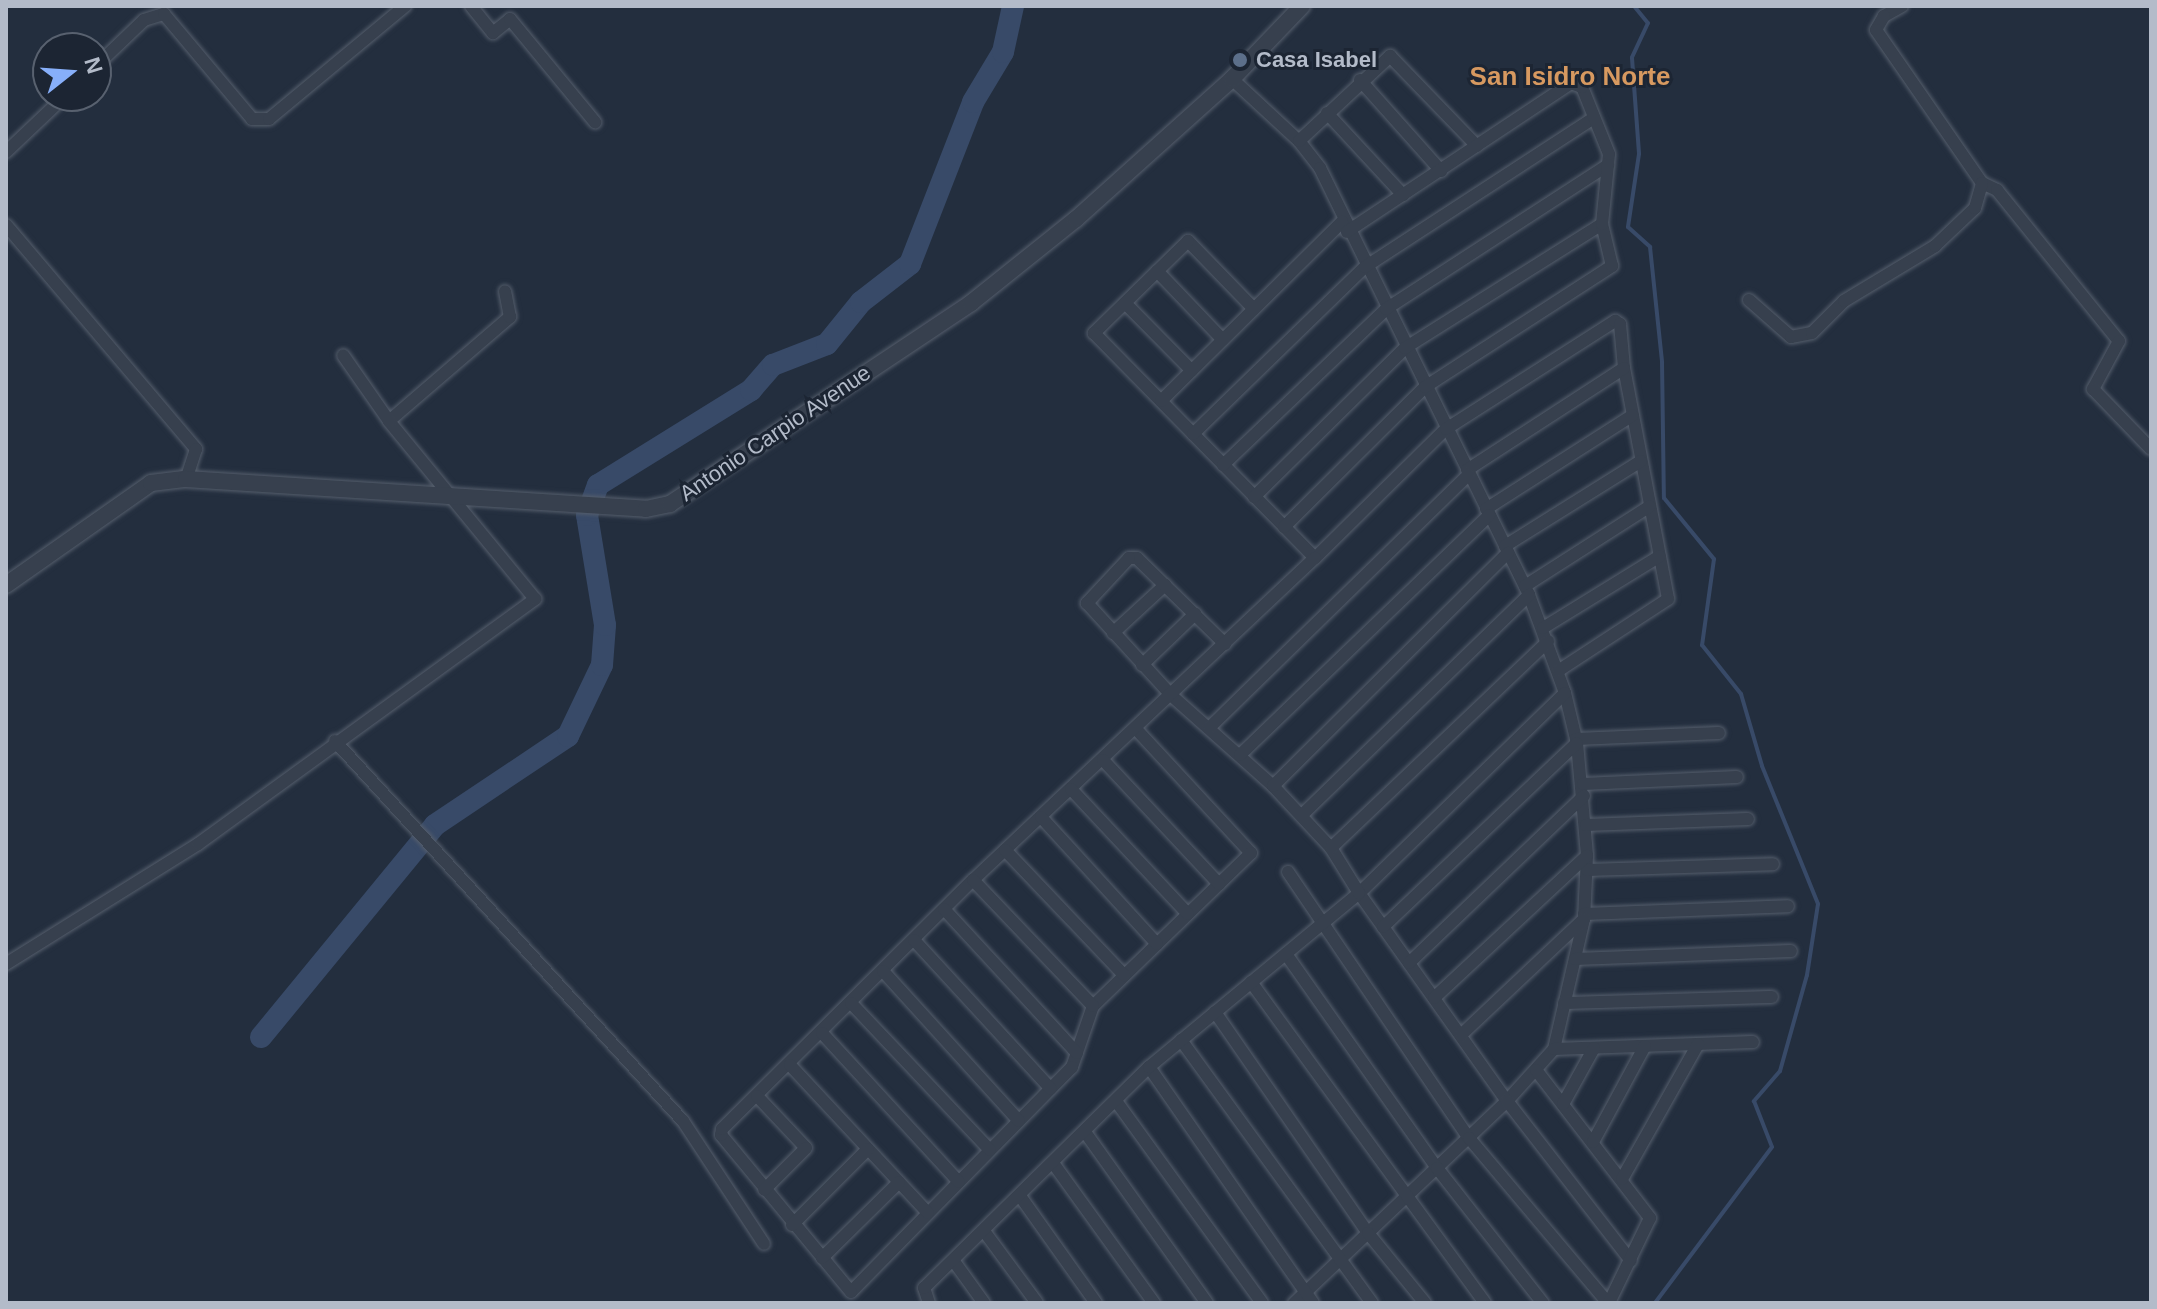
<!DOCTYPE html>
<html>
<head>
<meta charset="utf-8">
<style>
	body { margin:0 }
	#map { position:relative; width:2157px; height:1309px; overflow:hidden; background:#232e3e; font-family:Arial,sans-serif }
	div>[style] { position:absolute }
	.stream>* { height:4px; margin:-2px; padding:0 2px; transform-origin:2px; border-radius:2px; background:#384a68 }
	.river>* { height:22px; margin:-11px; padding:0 11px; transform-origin:11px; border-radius:11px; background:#384a68 }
	.roads { filter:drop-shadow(0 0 2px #555e6c) drop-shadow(0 0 2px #555e6c) }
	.minor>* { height:12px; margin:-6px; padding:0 6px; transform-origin:6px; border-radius:6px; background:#37404e }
	.tertiary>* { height:16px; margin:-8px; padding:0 8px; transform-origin:8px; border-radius:8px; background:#37404e }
	.dots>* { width:22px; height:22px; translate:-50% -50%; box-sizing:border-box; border:4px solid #1c2533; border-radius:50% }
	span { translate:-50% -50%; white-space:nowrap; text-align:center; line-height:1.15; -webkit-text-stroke:6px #1c2533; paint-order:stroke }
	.poi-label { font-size:22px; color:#b3bbc9; font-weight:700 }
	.left { translate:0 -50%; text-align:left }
	.street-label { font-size:22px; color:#b3bbc9 }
	.quarter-label { font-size:26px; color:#d79960; font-weight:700 }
	.frame { position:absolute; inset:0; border:8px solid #b3bbc9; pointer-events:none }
	.north { position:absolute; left:32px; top:32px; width:80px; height:80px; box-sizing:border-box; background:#1c2533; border:2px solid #58616f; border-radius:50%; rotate:73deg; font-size:22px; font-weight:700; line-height:32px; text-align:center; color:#b3bbc9 }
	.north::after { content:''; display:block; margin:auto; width:28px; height:36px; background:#87affa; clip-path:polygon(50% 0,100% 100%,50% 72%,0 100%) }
</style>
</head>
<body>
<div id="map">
	<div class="stream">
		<i style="left:1634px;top:6px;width:22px;rotate:51deg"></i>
		<i style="left:1648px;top:23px;width:38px;rotate:115deg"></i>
		<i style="left:1632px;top:58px;width:96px;rotate:85.8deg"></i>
		<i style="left:1639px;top:154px;width:74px;rotate:98.6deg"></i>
		<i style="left:1628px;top:227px;width:30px;rotate:42deg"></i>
		<i style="left:1650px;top:247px;width:116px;rotate:84deg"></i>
		<i style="left:1662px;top:362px;width:136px;rotate:89.2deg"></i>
		<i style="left:1664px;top:498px;width:79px;rotate:50.7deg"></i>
		<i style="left:1714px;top:559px;width:87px;rotate:97.9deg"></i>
		<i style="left:1702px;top:645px;width:63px;rotate:51.5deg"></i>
		<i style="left:1741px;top:694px;width:75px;rotate:73.7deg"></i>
		<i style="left:1762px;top:766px;width:149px;rotate:67.9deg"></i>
		<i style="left:1818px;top:904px;width:72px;rotate:98.8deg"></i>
		<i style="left:1807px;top:975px;width:100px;rotate:105.7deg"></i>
		<i style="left:1780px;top:1071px;width:40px;rotate:131deg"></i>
		<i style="left:1754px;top:1101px;width:49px;rotate:68.6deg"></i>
		<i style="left:1772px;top:1147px;width:195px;rotate:126.9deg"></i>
	</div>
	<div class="river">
		<i style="left:261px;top:1037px;width:274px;rotate:-50.6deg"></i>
		<i style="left:435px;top:825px;width:160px;rotate:-33.8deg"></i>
		<i style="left:568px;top:736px;width:79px;rotate:-64.4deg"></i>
		<i style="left:602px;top:665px;width:40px;rotate:-85.7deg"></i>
		<i style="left:605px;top:625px;width:111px;rotate:-99.3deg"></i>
		<i style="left:587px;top:515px;width:32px;rotate:-70deg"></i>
		<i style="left:598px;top:485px;width:180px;rotate:-31.8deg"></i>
		<i style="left:751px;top:390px;width:33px;rotate:-49deg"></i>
		<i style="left:773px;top:365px;width:58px;rotate:-21.3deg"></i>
		<i style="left:827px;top:344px;width:54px;rotate:-51deg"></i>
		<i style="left:861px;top:302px;width:62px;rotate:-37.8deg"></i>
		<i style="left:910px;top:264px;width:174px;rotate:-68.7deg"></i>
		<i style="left:973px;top:102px;width:58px;rotate:-59deg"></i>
		<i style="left:1003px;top:52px;width:47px;rotate:-77.7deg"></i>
	</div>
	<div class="roads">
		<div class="minor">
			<i style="left:471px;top:6px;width:35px;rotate:51deg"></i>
			<i style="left:493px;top:33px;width:22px;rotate:-39deg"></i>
			<i style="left:510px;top:19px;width:134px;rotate:50.5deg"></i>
			<i style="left:1902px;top:6px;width:21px;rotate:151deg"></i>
			<i style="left:1884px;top:16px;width:16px;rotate:120deg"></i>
			<i style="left:1876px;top:30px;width:186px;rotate:55.3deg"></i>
			<i style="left:1982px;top:183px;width:17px;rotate:25deg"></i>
			<i style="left:1997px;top:190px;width:194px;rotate:51.1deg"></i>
			<i style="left:2119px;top:341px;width:55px;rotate:118.4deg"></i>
			<i style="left:2093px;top:389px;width:83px;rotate:46deg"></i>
			<i style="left:96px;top:66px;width:66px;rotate:-43.8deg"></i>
			<i style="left:144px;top:20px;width:21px;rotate:-17deg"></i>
			<i style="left:164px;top:14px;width:137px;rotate:50deg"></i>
			<i style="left:252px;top:119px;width:17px"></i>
			<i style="left:269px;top:119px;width:177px;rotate:-39.7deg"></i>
			<i style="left:1232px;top:79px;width:91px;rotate:42.8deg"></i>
			<i style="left:1299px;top:141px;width:34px;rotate:52deg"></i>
			<i style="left:1320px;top:168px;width:475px;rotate:63.9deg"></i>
			<i style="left:1529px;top:595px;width:104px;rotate:69.8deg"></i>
			<i style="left:1565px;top:693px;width:51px;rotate:76.5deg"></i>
			<i style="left:1577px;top:743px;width:113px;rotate:84.9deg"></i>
			<i style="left:1587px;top:856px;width:63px;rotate:92.7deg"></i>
			<i style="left:1584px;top:919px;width:133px;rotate:103deg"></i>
			<i style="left:1554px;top:1049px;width:70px;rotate:132.1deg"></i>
			<i style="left:1507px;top:1101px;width:294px;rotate:136.5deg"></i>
			<i style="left:1360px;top:80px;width:122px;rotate:48.3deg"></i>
			<i style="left:1327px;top:113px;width:112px;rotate:47.2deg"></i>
			<i style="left:1299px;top:141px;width:125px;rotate:-43deg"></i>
			<i style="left:1390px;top:56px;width:125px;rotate:46deg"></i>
			<i style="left:6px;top:152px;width:81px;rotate:-43.5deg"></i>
			<i style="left:6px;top:225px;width:294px;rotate:49.7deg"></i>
			<i style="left:196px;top:449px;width:32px;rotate:108deg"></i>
			<i style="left:1157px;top:271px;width:95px;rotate:46.3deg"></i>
			<i style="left:1749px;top:300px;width:56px;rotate:41.4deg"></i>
			<i style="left:1791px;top:337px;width:21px;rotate:-11deg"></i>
			<i style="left:1812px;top:333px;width:45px;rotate:-45deg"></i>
			<i style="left:1844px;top:301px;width:106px;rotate:-31.1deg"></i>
			<i style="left:1935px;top:246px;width:55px;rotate:-43.5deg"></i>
			<i style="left:1975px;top:208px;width:26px;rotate:-74deg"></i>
			<i style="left:1125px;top:303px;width:95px;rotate:45.4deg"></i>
			<i style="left:1254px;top:309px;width:95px;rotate:-134.1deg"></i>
			<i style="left:1188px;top:241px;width:132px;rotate:135.6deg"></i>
			<i style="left:1094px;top:333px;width:315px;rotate:45.5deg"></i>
			<i style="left:1315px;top:558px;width:184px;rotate:-44.6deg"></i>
			<i style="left:1446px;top:429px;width:201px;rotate:-32.6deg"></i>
			<i style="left:1615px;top:321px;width:6px;rotate:31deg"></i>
			<i style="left:1620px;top:324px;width:44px;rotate:84.8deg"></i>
			<i style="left:1624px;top:368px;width:235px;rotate:79.2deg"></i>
			<i style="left:1668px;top:599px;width:131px;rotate:146.8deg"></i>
			<i style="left:1161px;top:401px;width:255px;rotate:-44.7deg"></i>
			<i style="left:389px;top:421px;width:160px;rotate:-40.7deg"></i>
			<i style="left:510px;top:317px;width:26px;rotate:-101deg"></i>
			<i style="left:1193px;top:434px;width:240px;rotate:-44.2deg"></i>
			<i style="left:1365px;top:267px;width:273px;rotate:-33.1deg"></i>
			<i style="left:1223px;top:465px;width:226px;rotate:-43.7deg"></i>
			<i style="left:1386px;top:309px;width:265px;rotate:-33deg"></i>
			<i style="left:1467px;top:470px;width:187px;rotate:-33deg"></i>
			<i style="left:1254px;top:497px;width:212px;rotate:-44.6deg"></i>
			<i style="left:1405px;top:348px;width:233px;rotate:-32.2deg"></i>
			<i style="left:1486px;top:509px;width:174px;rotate:-32.6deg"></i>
			<i style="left:1284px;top:527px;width:199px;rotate:-44.8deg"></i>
			<i style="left:1425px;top:387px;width:223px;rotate:-32.9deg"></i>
			<i style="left:1612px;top:266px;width:43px;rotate:-103.4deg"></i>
			<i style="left:1602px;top:224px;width:70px;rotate:-84.3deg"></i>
			<i style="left:1609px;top:154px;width:72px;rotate:-111.9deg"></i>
			<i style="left:1582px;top:87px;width:12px;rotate:-160deg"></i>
			<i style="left:1571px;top:83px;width:269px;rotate:146.4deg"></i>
			<i style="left:1505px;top:546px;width:160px;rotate:-32deg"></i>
			<i style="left:1525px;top:586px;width:148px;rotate:-32.6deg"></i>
			<i style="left:1543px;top:628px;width:137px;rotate:-31.6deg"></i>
			<i style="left:1113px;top:633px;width:71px;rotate:-42.7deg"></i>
			<i style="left:1225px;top:644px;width:123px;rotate:-135.7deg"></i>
			<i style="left:1137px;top:558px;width:8px;rotate:180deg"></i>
			<i style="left:1129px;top:558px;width:62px;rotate:133deg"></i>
			<i style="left:1087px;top:603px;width:126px;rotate:47.6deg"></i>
			<i style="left:1172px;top:696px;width:135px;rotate:41.7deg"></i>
			<i style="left:1142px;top:665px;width:74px;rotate:-43.9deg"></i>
			<i style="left:1565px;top:693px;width:287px;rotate:135.8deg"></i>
			<i style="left:1359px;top:893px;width:255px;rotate:54.6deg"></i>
			<i style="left:1507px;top:1101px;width:202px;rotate:52.2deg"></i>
			<i style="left:1209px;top:728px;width:363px;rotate:-44.3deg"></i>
			<i style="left:1136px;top:729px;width:169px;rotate:47.2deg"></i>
			<i style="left:1251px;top:853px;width:220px;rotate:135.9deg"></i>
			<i style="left:1093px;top:1006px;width:65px;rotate:109deg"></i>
			<i style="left:1072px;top:1067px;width:315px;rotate:134.5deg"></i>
			<i style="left:851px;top:1292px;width:204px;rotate:-129.6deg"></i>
			<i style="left:721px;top:1135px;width:6px;rotate:-81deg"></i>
			<i style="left:722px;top:1129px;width:354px;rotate:-44.8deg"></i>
			<i style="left:973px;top:880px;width:470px;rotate:-43.3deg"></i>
			<i style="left:1576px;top:739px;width:143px;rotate:-2.4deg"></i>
			<i style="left:335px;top:741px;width:515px;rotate:47.52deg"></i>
			<i style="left:683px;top:1121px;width:147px;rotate:56.6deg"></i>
			<i style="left:1240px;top:755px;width:346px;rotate:-43.9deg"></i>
			<i style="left:1103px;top:760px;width:170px;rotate:46.9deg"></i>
			<i style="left:1583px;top:784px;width:154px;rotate:-2.6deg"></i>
			<i style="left:1071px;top:789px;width:171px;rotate:46.9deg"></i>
			<i style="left:1303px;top:814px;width:315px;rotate:-44.1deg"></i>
			<i style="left:1041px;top:817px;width:172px;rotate:47.6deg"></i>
			<i style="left:1586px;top:825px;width:162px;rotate:-2.1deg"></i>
			<i style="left:1331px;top:848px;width:85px;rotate:-133.1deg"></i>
			<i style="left:1273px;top:786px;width:331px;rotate:-44.8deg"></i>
			<i style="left:1005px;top:850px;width:173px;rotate:46.4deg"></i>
			<i style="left:1587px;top:870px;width:186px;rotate:-1.8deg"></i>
			<i style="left:1288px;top:872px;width:322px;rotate:55.8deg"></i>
			<i style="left:1469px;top:1138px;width:216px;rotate:49.9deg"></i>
			<i style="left:973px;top:880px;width:174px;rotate:46.4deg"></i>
			<i style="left:944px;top:909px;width:196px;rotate:47.3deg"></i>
			<i style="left:1584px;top:914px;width:204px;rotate:-2.2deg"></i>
			<i style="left:1383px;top:927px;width:267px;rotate:-43.5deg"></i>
			<i style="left:914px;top:940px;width:202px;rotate:47.4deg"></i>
			<i style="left:1286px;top:954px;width:262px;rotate:54.8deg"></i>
			<i style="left:1437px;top:1168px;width:172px;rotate:51.9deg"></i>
			<i style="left:1575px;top:959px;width:216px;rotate:-2.1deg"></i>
			<i style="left:1409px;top:963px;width:242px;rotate:-43.7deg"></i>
			<i style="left:6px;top:964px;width:226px;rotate:-32deg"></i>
			<i style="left:198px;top:844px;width:417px;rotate:-36deg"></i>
			<i style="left:535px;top:599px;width:230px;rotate:-129.4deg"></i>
			<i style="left:389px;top:421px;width:80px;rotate:-124.9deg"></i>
			<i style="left:883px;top:971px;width:202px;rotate:47.8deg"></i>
			<i style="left:1251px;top:982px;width:397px;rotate:53.9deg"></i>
			<i style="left:1434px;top:998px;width:209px;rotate:-42.9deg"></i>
			<i style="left:851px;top:1003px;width:202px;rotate:46.6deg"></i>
			<i style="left:1564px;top:1003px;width:208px;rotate:-1.7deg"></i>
			<i style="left:1215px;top:1012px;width:269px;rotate:55.3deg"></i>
			<i style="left:1368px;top:1233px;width:90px;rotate:50.8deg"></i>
			<i style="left:822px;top:1033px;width:202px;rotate:47.4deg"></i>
			<i style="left:1461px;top:1035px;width:169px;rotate:-43.3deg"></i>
			<i style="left:1181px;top:1040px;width:325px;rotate:54deg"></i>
			<i style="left:1554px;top:1049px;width:199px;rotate:-2deg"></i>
			<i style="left:790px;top:1065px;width:202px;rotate:47deg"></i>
			<i style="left:1149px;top:1067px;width:287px;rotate:55.2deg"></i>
			<i style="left:1536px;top:1070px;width:187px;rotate:52.4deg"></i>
			<i style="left:1650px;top:1218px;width:94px;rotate:115.8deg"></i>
			<i style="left:757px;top:1096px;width:71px;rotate:46.7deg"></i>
			<i style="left:806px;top:1148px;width:59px;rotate:135deg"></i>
			<i style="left:1116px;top:1101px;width:249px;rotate:54.1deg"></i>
			<i style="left:1563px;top:1104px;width:64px;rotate:-61deg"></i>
			<i style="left:1085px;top:1132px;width:210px;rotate:54.5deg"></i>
			<i style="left:1593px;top:1142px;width:109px;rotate:-61.6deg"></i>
			<i style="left:1053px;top:1163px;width:173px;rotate:54.2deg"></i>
			<i style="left:1622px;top:1179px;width:155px;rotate:-60.6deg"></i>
			<i style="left:1020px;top:1196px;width:131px;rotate:54.6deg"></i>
			<i style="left:792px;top:1225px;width:107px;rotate:-45deg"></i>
			<i style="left:984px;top:1231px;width:89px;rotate:53.6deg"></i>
			<i style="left:822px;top:1258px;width:108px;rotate:-44.6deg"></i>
			<i style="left:953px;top:1260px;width:53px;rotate:54.2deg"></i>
			<i style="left:929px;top:1303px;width:16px;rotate:-108deg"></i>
			<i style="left:924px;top:1288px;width:315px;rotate:-44.5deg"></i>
			<i style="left:1149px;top:1067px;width:273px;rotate:-39.6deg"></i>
			<i style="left:1359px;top:893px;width:53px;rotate:-121.9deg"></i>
			<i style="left:1331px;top:848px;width:300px;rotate:-43.6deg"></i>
		</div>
		<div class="tertiary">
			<i style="left:6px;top:585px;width:177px;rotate:-35.1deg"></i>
			<i style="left:151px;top:483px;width:35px;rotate:-7deg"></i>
			<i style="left:186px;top:479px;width:461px;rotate:3.7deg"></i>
			<i style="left:646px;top:509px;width:25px;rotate:-12deg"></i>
			<i style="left:670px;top:504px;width:362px;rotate:-33.7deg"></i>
			<i style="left:971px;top:303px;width:134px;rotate:-38.7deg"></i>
			<i style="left:1076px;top:219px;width:210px;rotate:-41.9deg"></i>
			<i style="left:1232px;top:79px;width:101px;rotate:-46.2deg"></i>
		</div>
	</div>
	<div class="dots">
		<i style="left:1240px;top:60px;background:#5c6f8a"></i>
	</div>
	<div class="poi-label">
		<span class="left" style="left:1256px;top:60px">Casa Isabel</span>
	</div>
	<div class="street-label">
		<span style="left:775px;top:433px;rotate:-34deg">Antonio Carpio Avenue</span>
	</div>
	<div class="quarter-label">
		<span style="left:1570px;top:77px">San Isidro Norte</span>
	</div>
	<div class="frame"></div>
	<div class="north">N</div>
</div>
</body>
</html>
